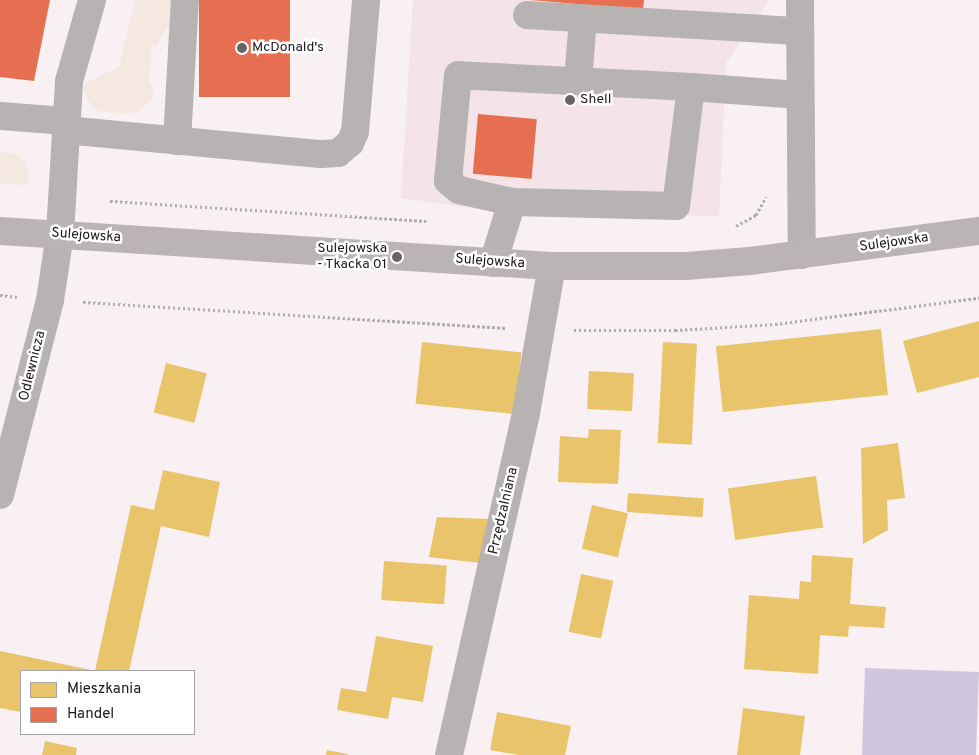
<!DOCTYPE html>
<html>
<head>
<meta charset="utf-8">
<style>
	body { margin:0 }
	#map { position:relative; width:979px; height:755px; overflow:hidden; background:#f8f0f2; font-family:Overpass,sans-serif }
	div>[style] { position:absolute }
	.built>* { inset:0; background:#f4e3e7 }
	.green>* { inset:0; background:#f4e8e0 }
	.water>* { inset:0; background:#cec7dd; transform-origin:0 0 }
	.homes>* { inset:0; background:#e9c46a; transform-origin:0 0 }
	.shops>* { inset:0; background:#e76f51; transform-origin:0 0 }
	.path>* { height:3px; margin-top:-1.5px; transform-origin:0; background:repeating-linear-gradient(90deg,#b1adad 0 2.5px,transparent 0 5px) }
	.minor>* { height:28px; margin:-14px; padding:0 14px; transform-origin:14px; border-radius:14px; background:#b7b3b3 }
	.major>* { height:28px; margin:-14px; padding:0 14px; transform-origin:14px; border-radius:14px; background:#bbb4b6 }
	.dots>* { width:14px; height:14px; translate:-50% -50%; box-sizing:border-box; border:2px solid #fff; border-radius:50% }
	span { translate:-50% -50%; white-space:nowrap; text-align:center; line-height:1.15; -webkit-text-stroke:5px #fff; paint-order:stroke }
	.poi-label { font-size:14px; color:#1f191b }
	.left { translate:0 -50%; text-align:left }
	.right { translate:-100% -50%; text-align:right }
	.street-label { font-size:14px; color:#1f191b }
	.legend { position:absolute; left:20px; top:670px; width:175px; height:65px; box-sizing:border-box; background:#fff; border:1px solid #a5a3a4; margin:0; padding:6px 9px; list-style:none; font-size:15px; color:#1f191b }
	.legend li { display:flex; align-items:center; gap:10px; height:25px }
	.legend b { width:25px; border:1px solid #a5a3a4 }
</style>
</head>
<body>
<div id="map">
	<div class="built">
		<i style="clip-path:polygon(413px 0,769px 0,726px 63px,719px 216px,493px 211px,401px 198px)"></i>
	</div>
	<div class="green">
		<i style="clip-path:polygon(135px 0,177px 0,175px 14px,157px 45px,151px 45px,149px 85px,154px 86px,151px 100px,139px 111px,128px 114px,97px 111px,92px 107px,83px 90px,86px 83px,119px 67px)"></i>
		<i style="clip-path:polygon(0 151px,16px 154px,26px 162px,29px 174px,28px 185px,0 184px)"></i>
	</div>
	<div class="water">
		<i style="left:865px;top:668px;width:114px;height:87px;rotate:2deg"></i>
	</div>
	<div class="homes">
		<i style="clip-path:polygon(979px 321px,979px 377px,917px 393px,903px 341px)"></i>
		<i style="left:881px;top:329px;width:66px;height:166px;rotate:84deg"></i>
		<i style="left:422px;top:342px;width:100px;height:62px;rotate:6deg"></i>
		<i style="left:663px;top:342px;width:34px;height:101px;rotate:3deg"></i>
		<i style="left:166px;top:363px;width:42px;height:51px;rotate:14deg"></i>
		<i style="left:589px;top:371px;width:45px;height:38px;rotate:3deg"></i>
		<i style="clip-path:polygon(589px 429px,621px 430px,618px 484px,558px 482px,560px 436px,588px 438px)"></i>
		<i style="clip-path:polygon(898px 443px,905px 498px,887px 500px,888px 530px,863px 544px,861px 448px)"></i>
		<i style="clip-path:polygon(163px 470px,220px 482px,209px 537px,161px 526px,129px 671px,95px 671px,131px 505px,154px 510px)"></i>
		<i style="left:816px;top:476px;width:52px;height:89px;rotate:82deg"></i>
		<i style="left:628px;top:493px;width:76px;height:19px;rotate:4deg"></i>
		<i style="left:592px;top:505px;width:37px;height:45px;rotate:13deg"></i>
		<i style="clip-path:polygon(437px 517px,489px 519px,480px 563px,429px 557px)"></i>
		<i style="clip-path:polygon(812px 555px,853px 558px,850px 604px,886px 607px,884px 628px,849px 626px,848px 637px,820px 635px,818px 674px,744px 669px,749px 595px,799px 599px,800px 581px,811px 582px)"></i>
		<i style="left:384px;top:561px;width:63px;height:39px;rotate:4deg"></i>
		<i style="left:581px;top:574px;width:33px;height:59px;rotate:12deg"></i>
		<i style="clip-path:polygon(376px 636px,433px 646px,423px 702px,392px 697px,388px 719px,337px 710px,341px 688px,366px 692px)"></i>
		<i style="clip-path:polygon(0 651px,91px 670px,91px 671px,21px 671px,21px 712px,0 708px)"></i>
		<i style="clip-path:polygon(743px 708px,805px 716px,800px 755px,737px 755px)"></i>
		<i style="clip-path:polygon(497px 712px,571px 726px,565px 755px,519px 755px,490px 750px)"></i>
		<i style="clip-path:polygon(45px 741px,77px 748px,76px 755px,42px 755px)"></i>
		<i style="clip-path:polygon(327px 750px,348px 754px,348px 755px,326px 755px)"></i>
	</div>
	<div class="shops">
		<i style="clip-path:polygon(0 0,50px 0,34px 81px,0 77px)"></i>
		<i style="left:199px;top:0;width:91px;height:97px"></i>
		<i style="clip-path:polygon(531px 0,644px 0,643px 10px)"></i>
		<i style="left:478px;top:114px;width:59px;height:60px;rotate:5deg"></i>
	</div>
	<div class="path">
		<i style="left:110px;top:201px;width:317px;rotate:3.6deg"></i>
		<i style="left:736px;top:226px;width:23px;rotate:-29deg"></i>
		<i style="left:756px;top:215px;width:21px;rotate:-61deg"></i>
		<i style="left:0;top:295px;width:17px;rotate:7deg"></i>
		<i style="left:83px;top:302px;width:424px;rotate:3.5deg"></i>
		<i style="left:574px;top:330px;width:101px"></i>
		<i style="left:675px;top:330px;width:100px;rotate:-3.4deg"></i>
		<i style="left:775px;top:324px;width:206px;rotate:-7.3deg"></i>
	</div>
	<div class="minor">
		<i style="left:800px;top:0;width:255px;rotate:89.6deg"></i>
		<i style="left:527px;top:15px;width:273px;rotate:3.4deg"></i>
		<i style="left:578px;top:81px;width:62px;rotate:-85.4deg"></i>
		<i style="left:691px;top:87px;width:233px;rotate:-177.1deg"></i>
		<i style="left:458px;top:75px;width:106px;rotate:95.4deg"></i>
		<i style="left:448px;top:181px;width:14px;rotate:39deg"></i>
		<i style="left:459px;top:190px;width:54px;rotate:12.8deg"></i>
		<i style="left:512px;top:202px;width:164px;rotate:1.4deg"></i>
		<i style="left:676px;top:206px;width:120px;rotate:-82.8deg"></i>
		<i style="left:691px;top:87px;width:109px;rotate:4.2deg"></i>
		<i style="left:0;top:116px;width:66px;rotate:4.3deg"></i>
		<i style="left:65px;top:130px;width:257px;rotate:5.4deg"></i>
		<i style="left:321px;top:154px;width:17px;rotate:-3deg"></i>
		<i style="left:338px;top:153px;width:16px;rotate:-40deg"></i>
		<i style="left:350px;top:143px;width:12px;rotate:-66deg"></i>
		<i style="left:355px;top:132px;width:132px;rotate:-85.2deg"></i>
		<i style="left:177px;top:141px;width:141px;rotate:-86.8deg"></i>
		<i style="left:493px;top:263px;width:64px;rotate:-72.7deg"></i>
		<i style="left:0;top:495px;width:201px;rotate:-75.6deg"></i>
		<i style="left:50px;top:300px;width:67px;rotate:-81.4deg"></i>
		<i style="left:60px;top:234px;width:153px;rotate:-86.6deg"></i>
		<i style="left:69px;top:81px;width:84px;rotate:-74.1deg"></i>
		<i style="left:449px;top:755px;width:351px;rotate:-77.3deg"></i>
		<i style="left:526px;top:413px;width:149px;rotate:-80deg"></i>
	</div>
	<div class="major">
		<i style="left:0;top:231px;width:553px;rotate:3.63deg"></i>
		<i style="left:552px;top:266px;width:134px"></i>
		<i style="left:686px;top:266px;width:64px;rotate:-4.5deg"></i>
		<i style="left:750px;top:261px;width:231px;rotate:-7.5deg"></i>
	</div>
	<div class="dots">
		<i style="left:242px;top:48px;background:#6b6466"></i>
		<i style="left:570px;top:100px;background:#6b6466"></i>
		<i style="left:397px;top:257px;background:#6b6466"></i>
	</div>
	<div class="poi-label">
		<span class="left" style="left:252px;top:48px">McDonald's</span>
		<span class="left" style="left:580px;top:100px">Shell</span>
		<span class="right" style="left:387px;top:257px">Sulejowska<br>- Tkacka 01</span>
	</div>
	<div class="street-label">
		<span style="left:86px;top:236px;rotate:4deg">Sulejowska</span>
		<span style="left:894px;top:243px;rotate:-8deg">Sulejowska</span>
		<span style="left:490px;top:262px;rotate:4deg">Sulejowska</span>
		<span style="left:33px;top:366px;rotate:-76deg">Odlewnicza</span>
		<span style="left:504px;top:511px;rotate:-77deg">Przędzalniana</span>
	</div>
	<ul class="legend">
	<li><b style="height:14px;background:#e9c46a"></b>Mieszkania</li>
	<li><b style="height:14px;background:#e76f51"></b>Handel</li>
	</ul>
</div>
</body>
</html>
